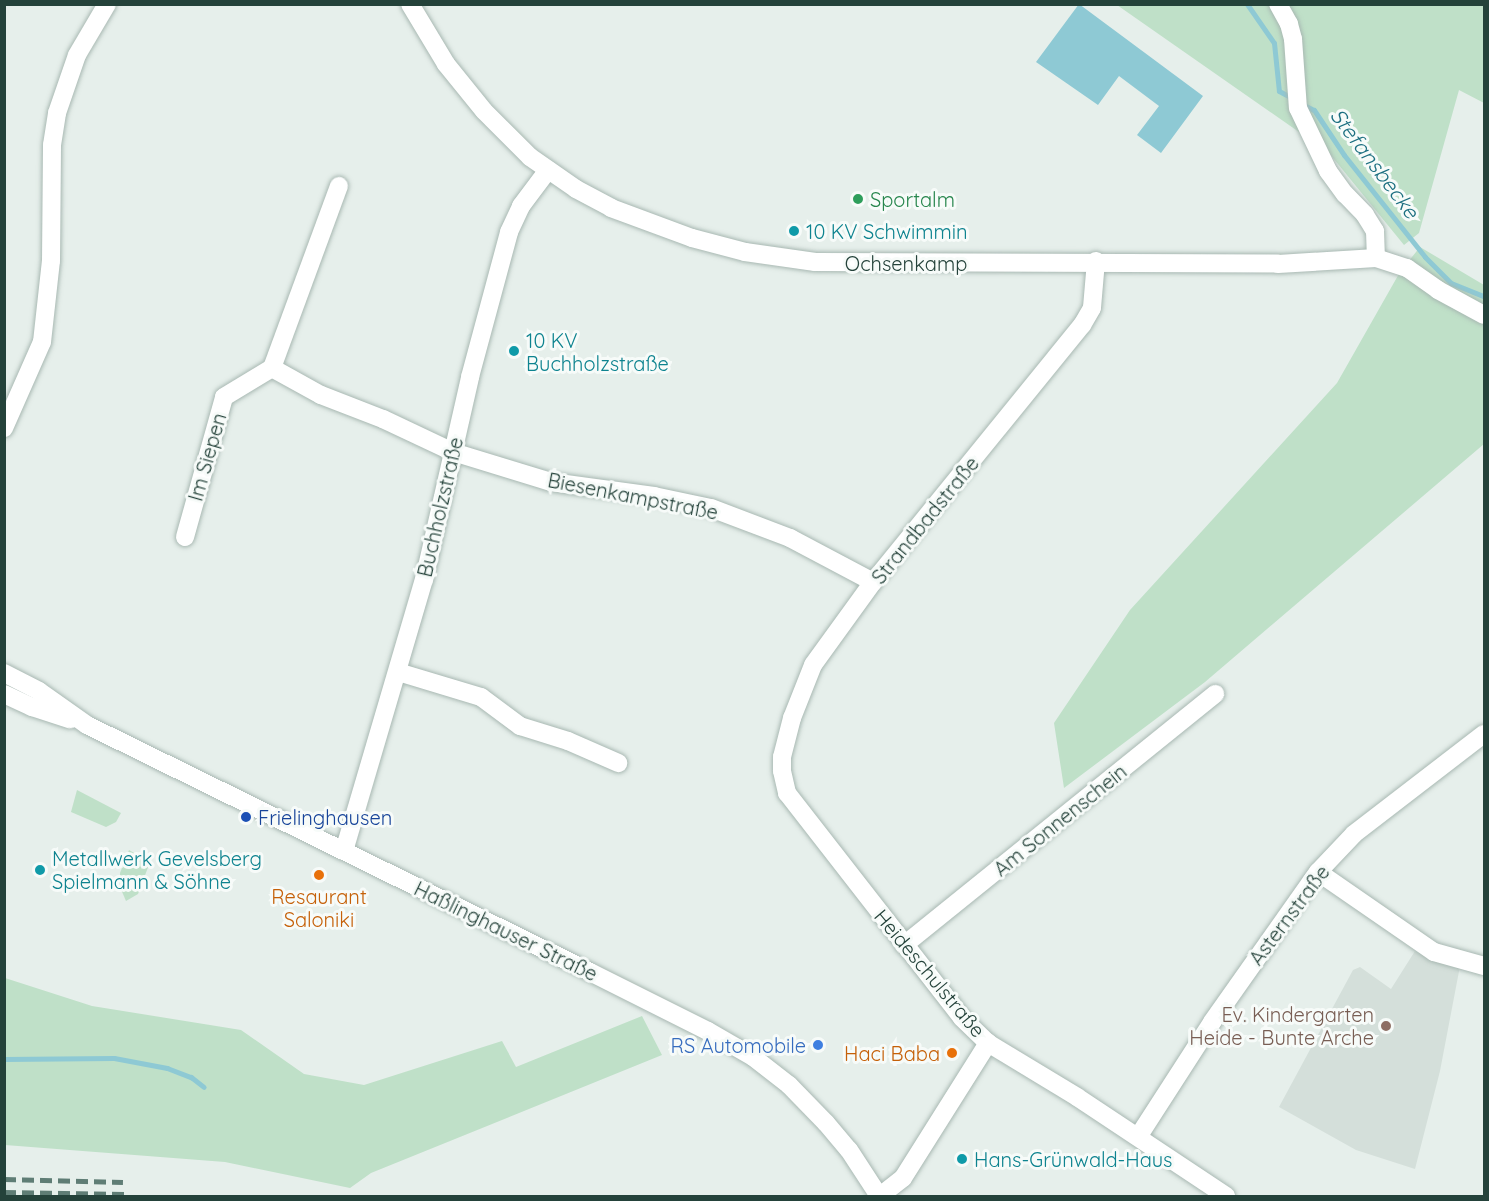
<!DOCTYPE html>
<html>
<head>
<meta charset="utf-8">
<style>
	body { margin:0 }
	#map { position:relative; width:1489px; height:1201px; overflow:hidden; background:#e6efeb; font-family:Quicksand,sans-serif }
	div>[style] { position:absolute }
	.built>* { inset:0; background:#d4dfda }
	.green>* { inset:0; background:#bfe0c8 }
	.water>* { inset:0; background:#8ec9d4 }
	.stream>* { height:5px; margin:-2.5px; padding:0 2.5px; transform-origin:2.5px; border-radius:2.5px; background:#8ec9d4 }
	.roads { filter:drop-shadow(0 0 2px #a8b8b2) drop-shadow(0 0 2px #a8b8b2) }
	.minor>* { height:18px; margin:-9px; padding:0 9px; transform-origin:9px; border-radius:9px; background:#fff }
	.secondary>* { height:18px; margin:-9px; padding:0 9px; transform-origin:9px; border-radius:9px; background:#fff }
	.rail>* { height:4.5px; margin-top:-2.25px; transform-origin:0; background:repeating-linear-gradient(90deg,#5f7d75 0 12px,transparent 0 18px) }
	.dots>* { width:16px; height:16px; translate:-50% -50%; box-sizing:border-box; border:3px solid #f7fbf9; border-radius:50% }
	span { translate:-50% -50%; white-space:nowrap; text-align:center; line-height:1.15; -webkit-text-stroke:6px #f7fbf9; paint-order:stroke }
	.leisure-label { font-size:20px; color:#27864d }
	.left { translate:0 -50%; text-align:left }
	.culture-label { font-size:20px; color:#0d838f }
	.street-label { font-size:20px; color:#24423a }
	.transit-label { font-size:20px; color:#164399 }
	.food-label { font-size:20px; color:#c56008 }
	.right { translate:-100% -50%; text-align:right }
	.education-label { font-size:20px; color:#785e54 }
	.shop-label { font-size:20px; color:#366cbe }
	.water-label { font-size:21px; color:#1c6f80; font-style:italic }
	.frame { position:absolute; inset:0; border:6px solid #24423a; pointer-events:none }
</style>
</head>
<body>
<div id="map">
	<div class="built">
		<i style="clip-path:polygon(1415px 951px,1435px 960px,1460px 966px,1440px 1071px,1415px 1169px,1356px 1150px,1279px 1107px,1353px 970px,1360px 967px,1391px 989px)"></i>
	</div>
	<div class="green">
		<i style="clip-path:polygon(1117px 5px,1484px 5px,1484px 103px,1459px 90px,1419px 233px,1404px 245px,1329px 153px)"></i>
		<i style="clip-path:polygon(1420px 247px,1484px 285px,1484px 444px,1205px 682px,1064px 788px,1054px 723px,1130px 610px,1337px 383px,1400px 272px)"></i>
		<i style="clip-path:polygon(77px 790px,121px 813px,116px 822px,106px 827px,71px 812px)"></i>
		<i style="clip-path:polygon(129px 850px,150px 862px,138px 894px,126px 901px,120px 887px,120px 873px)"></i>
		<i style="clip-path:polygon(5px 978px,92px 1006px,241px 1030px,304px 1074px,364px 1085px,502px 1041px,516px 1067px,642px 1016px,662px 1055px,371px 1173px,350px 1188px,225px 1162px,5px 1145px)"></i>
	</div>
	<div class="water">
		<i style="clip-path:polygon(1079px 4px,1203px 96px,1161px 153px,1137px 135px,1159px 106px,1119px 76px,1098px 105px,1036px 62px)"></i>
	</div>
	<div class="stream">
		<i style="left:1247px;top:4px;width:47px;rotate:55.3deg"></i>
		<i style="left:1274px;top:43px;width:48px;rotate:84.1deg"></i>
		<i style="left:1279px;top:91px;width:17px;rotate:28deg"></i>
		<i style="left:1302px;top:104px;width:13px;rotate:27deg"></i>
		<i style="left:1314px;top:110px;width:54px;rotate:56.3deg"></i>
		<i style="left:1344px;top:155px;width:130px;rotate:51.5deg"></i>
		<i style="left:1425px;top:257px;width:37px;rotate:45deg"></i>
		<i style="left:1451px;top:283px;width:35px;rotate:22deg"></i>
		<i style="left:4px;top:1059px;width:110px;rotate:-0.5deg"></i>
		<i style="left:114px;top:1058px;width:54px;rotate:10.7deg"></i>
		<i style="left:167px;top:1068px;width:26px;rotate:21deg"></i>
		<i style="left:191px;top:1077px;width:16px;rotate:38deg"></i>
	</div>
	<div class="roads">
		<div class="minor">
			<i style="left:410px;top:4px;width:70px;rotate:59deg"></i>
			<i style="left:446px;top:64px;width:60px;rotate:51deg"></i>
			<i style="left:484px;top:111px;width:65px;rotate:45deg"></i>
			<i style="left:530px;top:157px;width:56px;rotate:34.8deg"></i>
			<i style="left:576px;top:189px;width:40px;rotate:28deg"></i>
			<i style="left:611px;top:208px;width:86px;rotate:20.3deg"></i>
			<i style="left:692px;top:238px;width:55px;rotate:14.8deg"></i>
			<i style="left:745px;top:252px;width:71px;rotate:8.1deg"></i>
			<i style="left:815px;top:262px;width:463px;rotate:0.2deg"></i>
			<i style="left:1278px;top:264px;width:98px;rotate:-3.5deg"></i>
			<i style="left:1376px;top:258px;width:33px;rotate:18deg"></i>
			<i style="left:1407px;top:268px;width:38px;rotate:35deg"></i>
			<i style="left:1438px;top:290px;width:52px;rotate:28.5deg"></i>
			<i style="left:1278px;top:4px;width:23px;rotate:61deg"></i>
			<i style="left:1289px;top:24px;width:16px;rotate:75deg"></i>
			<i style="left:1293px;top:39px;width:69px;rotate:85.9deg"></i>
			<i style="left:1298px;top:108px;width:70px;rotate:64.5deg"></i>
			<i style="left:1328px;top:171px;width:29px;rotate:54deg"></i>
			<i style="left:1345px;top:194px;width:29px;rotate:46deg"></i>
			<i style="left:1365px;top:215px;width:19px;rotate:58deg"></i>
			<i style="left:1375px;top:231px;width:27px;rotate:88deg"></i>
			<i style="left:1096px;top:261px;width:47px;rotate:94.9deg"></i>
			<i style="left:1092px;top:308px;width:20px;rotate:120deg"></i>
			<i style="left:1082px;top:325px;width:331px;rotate:129.1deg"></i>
			<i style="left:873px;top:582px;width:102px;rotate:125.9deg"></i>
			<i style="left:813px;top:665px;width:57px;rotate:111.6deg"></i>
			<i style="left:792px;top:718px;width:40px;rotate:104.4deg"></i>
			<i style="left:782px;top:757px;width:14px;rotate:90deg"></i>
			<i style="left:782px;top:771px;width:23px;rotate:77deg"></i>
			<i style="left:787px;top:793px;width:285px;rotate:52.1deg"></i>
			<i style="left:962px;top:1018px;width:36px;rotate:44deg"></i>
			<i style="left:988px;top:1043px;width:104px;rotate:31.2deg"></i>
			<i style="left:1077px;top:1097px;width:179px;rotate:33.6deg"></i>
			<i style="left:272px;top:368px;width:56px;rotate:28.9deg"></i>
			<i style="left:321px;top:395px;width:66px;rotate:21.2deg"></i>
			<i style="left:383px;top:419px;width:77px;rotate:25.2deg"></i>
			<i style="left:453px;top:452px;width:102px;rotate:17deg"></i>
			<i style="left:551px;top:482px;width:104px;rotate:7.7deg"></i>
			<i style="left:654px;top:496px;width:58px;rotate:11.9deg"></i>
			<i style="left:711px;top:508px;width:85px;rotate:20.8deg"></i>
			<i style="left:790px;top:538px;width:94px;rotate:27.9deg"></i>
			<i style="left:4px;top:428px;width:94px;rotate:-66.2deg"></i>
			<i style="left:42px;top:342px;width:81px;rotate:-83.7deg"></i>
			<i style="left:51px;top:261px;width:116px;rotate:-89.5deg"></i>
			<i style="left:52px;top:145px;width:32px;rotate:-81deg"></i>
			<i style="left:57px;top:113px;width:61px;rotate:-71deg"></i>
			<i style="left:77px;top:55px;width:59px;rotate:-59.5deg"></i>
			<i style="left:185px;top:537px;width:145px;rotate:-74.4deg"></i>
			<i style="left:224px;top:397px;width:56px;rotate:-31.1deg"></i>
			<i style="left:272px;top:368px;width:194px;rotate:-69.8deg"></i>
			<i style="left:398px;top:672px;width:87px;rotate:16.8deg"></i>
			<i style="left:481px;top:697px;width:49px;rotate:36.6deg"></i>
			<i style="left:520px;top:726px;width:50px;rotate:17.4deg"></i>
			<i style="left:568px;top:741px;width:55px;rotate:23.7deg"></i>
			<i style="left:344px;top:851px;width:283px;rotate:-73.6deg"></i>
			<i style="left:424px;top:580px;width:208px;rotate:-77.2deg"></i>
			<i style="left:470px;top:377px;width:150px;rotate:-74.9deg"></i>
			<i style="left:509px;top:232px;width:29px;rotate:-65deg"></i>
			<i style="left:521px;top:206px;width:45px;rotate:-53.1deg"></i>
			<i style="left:1318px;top:872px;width:141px;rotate:34.6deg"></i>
			<i style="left:1434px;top:952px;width:52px;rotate:15.6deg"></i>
			<i style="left:904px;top:945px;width:400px;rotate:-38.9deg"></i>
			<i style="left:1138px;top:1137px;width:137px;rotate:-57.2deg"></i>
			<i style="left:1212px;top:1022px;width:184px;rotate:-54.8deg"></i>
			<i style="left:1318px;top:872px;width:52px;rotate:-46.5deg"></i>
			<i style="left:1354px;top:834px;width:164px;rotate:-37.6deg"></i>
			<i style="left:880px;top:1196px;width:29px;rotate:-38deg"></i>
			<i style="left:903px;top:1178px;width:160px;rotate:-57.8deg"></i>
		</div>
		<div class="secondary">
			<i style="left:4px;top:673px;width:39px;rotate:27deg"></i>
			<i style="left:39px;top:691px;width:59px;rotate:35.3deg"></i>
			<i style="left:87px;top:725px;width:560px;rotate:26.15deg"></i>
			<i style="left:590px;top:972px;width:132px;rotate:26.6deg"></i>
			<i style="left:708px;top:1031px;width:52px;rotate:30deg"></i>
			<i style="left:753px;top:1057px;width:46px;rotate:37.9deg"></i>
			<i style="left:789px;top:1085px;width:53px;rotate:45.8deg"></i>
			<i style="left:826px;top:1123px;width:35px;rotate:50deg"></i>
			<i style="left:849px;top:1150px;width:55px;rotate:56.9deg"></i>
			<i style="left:4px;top:694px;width:31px;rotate:25deg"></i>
			<i style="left:32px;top:707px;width:40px;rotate:18deg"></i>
		</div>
	</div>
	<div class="rail">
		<i style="left:4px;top:1179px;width:119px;rotate:1.4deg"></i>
		<i style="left:4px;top:1192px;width:121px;rotate:0.9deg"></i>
	</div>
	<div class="dots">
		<i style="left:858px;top:199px;background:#2e9e5b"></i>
		<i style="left:794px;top:231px;background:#0f9aa8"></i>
		<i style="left:514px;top:351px;background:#0f9aa8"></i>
		<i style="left:246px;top:817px;background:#1a4fb4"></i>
		<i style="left:40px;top:870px;background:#0f9aa8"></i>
		<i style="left:319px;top:875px;background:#e8710a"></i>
		<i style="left:1386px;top:1026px;background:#8d6e63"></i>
		<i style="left:818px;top:1045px;background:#3f7fe0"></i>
		<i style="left:952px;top:1053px;background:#e8710a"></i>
		<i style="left:962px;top:1159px;background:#0f9aa8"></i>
	</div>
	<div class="leisure-label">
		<span class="left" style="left:870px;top:199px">Sportalm</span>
	</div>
	<div class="culture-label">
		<span class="left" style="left:806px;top:231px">10 KV Schwimmin</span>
		<span class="left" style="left:526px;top:352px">10 KV<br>Buchholzstraße</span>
		<span class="left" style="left:52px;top:870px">Metallwerk Gevelsberg<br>Spielmann &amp; Söhne</span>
		<span class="left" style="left:974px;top:1159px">Hans-Grünwald-Haus</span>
	</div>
	<div class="street-label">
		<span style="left:906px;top:263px">Ochsenkamp</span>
		<span style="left:207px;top:457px;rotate:-74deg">Im Siepen</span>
		<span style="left:633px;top:496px;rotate:11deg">Biesenkampstraße</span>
		<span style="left:440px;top:507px;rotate:-77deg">Buchholzstraße</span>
		<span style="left:925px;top:520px;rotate:-51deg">Strandbadstraße</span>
		<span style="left:1060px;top:820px;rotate:-39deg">Am Sonnenschein</span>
		<span style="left:1289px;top:915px;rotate:-53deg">Asternstraße</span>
		<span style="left:506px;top:931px;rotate:26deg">Haßlinghauser Straße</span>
		<span style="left:930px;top:973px;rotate:50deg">Heideschulstraße</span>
	</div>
	<div class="transit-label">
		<span class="left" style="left:258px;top:817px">Frielinghausen</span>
	</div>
	<div class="food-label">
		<span style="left:319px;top:908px">Resaurant<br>Saloniki</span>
		<span class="right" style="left:940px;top:1053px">Haci Baba</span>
	</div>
	<div class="education-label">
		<span class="right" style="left:1374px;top:1026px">Ev. Kindergarten<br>Heide - Bunte Arche</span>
	</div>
	<div class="shop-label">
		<span class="right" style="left:806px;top:1045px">RS Automobile</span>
	</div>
	<div class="water-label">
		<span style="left:1375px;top:163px;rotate:53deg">Stefansbecke</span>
	</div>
	<div class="frame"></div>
</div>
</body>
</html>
